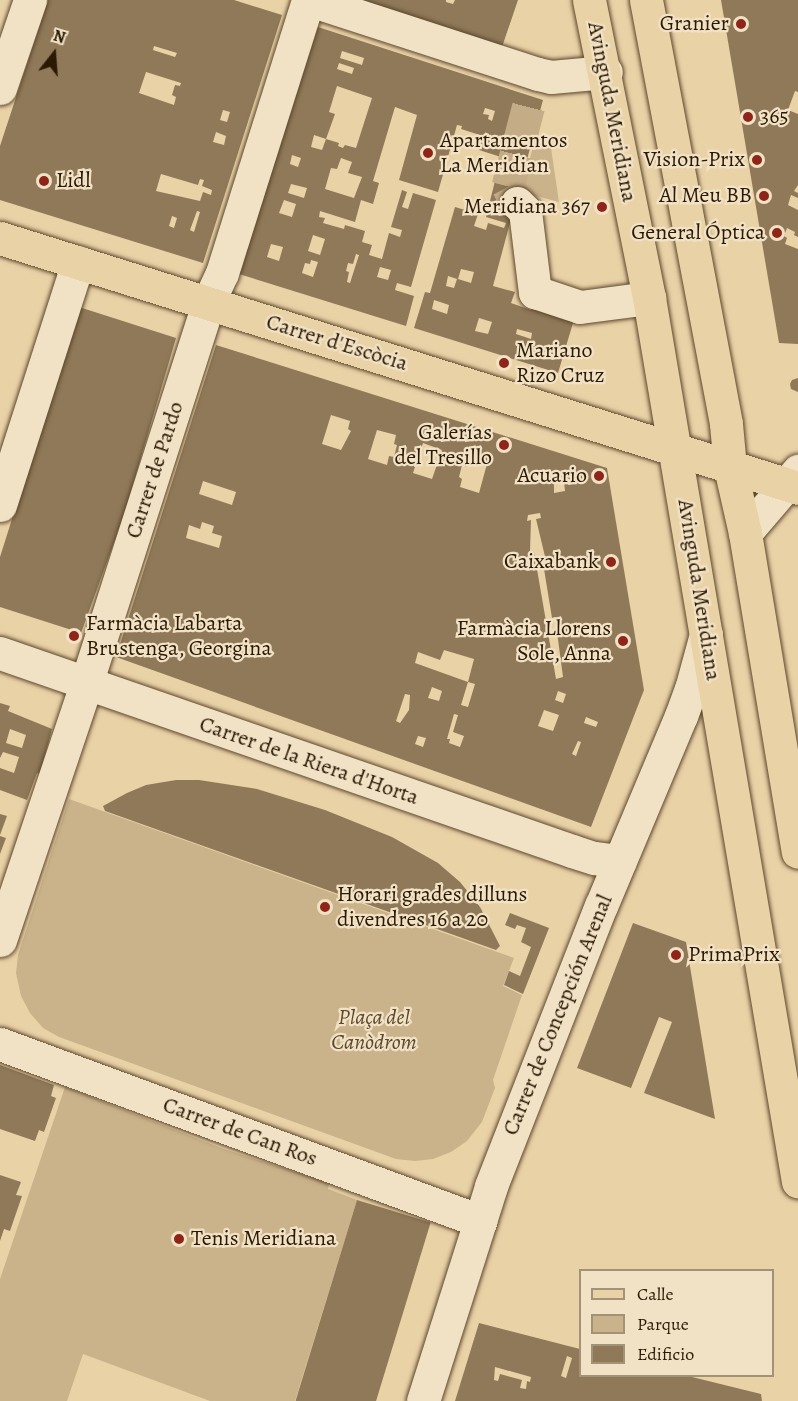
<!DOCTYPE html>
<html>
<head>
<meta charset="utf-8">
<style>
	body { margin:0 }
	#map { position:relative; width:798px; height:1401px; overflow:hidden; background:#ead2a7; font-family:Alegreya,serif }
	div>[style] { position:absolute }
	.green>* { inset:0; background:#cab38b }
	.building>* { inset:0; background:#8f7959; transform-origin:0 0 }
	.minor-tunnel>* { height:33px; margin-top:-16.5px; transform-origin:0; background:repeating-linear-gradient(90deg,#c4ad86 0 33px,transparent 0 49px) }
	.roads { filter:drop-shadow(0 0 2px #5c472d) drop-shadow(0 0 2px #5c472d) }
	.minor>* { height:33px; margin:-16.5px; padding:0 16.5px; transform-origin:16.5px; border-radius:16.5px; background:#f1e2c6 }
	.major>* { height:33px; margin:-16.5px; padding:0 16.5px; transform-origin:16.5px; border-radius:16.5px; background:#ead2a7 }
	.dots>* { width:16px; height:16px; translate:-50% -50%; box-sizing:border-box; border:3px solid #f1e2c6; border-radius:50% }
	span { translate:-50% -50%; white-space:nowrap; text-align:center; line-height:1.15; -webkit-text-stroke:4.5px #f1e2c6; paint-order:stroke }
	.poi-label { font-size:22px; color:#2c1904 }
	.right { translate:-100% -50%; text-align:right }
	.left { translate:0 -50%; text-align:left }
	.street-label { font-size:22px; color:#2c1904 }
	.park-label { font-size:22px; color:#5b472c; font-style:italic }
	.legend { position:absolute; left:579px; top:1269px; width:195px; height:108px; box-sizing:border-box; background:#f1e2c6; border:2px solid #a29278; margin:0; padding:8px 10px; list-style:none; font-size:18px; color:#2c1904 }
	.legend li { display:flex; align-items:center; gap:12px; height:30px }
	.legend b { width:30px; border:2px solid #a29278 }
	.north { position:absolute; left:24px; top:24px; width:60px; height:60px; -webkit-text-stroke:4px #f1e2c6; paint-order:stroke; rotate:17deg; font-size:16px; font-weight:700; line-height:24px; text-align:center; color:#2c1904 }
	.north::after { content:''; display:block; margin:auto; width:21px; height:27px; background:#2c1904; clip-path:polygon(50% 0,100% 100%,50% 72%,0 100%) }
</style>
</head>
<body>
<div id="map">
	<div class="green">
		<i style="clip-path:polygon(550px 141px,559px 202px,521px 192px,534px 143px)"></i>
		<i style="clip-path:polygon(69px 799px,514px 958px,503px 986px,522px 995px,493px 1080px,495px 1088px,482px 1122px,467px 1141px,451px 1152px,433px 1159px,415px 1161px,396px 1159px,59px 1037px,43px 1028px,30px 1013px,21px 996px,16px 973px,18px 955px)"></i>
		<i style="clip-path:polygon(65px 1087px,224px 1149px,329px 1183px,328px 1189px,357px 1200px,295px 1401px,210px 1401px,83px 1354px,67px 1401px,0 1401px,0 1279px)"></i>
	</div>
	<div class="building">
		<i style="clip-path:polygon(evenodd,48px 0,234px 0,282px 15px,203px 263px,0 200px,0 146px,48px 0,154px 46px,177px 53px,175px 57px,153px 50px,154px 46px,48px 0,146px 72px,181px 83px,180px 86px,175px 85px,172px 95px,176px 97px,174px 105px,139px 93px,146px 72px,48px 0,223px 110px,230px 112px,227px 122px,220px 120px,223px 110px,48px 0,216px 132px,226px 136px,224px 145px,213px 142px,216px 132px,48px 0,161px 174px,198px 185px,200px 179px,204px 180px,202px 186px,212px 190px,211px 195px,203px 192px,200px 201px,156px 191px,161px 174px,48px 0,197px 211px,200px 212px,194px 232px,190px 230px,197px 211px,48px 0,172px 216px,177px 218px,174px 228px,169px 226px,172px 216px)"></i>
		<i style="clip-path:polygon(359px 0,446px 0,446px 2px,453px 4px,455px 0,518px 0,502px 47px)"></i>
		<i style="clip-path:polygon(721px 0,798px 0,798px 92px,795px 91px,788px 110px,798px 114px,798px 185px,794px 191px,798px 193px,798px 198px,791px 195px,788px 205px,798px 210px,798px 237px,794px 235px,795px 232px,787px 228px,784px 236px,787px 238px,785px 244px,798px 249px,798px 344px,779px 343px)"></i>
		<i style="clip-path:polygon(evenodd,318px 27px,543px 100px,493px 286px,515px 292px,511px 303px,531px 310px,534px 301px,576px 313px,558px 373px,414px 328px,425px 292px,430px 293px,455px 207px,478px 214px,474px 226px,486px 230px,488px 223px,504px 228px,506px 223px,486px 217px,501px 157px,479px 150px,483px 136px,461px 129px,462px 126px,457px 125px,438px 192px,399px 180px,417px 115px,395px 107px,373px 181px,379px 183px,373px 204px,361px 200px,355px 222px,320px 211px,319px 217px,325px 218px,323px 223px,344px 229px,345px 225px,365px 231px,362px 242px,372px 245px,369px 255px,382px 259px,389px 233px,400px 237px,402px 230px,391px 227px,402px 190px,407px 192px,402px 207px,408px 209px,413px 193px,436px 200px,411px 287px,397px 283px,395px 290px,414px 296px,406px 326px,239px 274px,318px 27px,342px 51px,364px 58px,362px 65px,340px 58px,342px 51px,318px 27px,339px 63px,354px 68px,352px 74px,337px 69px,339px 63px,318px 27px,337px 86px,372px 98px,356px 148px,345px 145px,343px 148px,338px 146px,339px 143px,326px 139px,322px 150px,311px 147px,314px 135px,326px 139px,335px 114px,329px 112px,337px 86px,318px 27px,485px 108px,495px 111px,492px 121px,488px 119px,489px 115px,483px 114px,485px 108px,318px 27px,292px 155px,301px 158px,298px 167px,290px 164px,292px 155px,318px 27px,341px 158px,352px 162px,348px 173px,362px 177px,354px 198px,325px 189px,331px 168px,337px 169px,341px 158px,318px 27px,291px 184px,307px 188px,304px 198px,288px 193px,291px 184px,318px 27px,284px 200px,296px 204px,292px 217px,279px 213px,284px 200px,318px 27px,313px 235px,325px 239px,320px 255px,308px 251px,313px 235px,318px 27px,271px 244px,283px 247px,279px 261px,267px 257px,271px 244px,318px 27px,356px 254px,359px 255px,350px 283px,347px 282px,349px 272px,346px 271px,348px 263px,353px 264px,356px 254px,318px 27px,311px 260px,318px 262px,313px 277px,302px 273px,305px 263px,310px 264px,311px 260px,318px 27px,380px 267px,391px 270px,388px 280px,377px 277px,380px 267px,318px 27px,461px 269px,474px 272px,471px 283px,458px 279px,461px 269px,318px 27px,448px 276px,457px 279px,454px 288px,446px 286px,448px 276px,318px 27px,434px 300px,449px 305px,447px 314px,432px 309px,434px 300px,318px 27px,479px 318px,492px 322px,488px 334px,475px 331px,479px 318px,318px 27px,517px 329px,532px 333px,531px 339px,516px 334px,517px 329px)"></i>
		<i style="clip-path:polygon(79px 307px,176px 338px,124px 515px,81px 633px,0 607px,0 557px)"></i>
		<i style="clip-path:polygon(evenodd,216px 345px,607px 468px,644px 690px,591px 827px,116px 657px,216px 345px,331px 415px,350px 421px,348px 429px,351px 431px,341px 450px,322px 444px,331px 415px,216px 345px,377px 430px,396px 435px,394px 444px,397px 445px,394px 457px,389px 456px,387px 465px,368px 459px,377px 430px,216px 345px,423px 443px,442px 450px,432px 479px,413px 473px,423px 443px,216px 345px,469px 458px,487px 464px,479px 493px,460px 487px,462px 479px,459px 477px,462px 465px,466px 467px,469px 458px,216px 345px,554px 479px,564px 481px,565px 491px,554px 493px,554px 479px,216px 345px,203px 481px,236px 492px,232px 505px,199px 494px,203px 481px,216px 345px,540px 513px,541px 518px,536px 519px,548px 569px,544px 569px,552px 618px,555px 617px,563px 677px,556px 679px,534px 552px,530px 551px,531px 520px,527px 521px,528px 515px,540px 513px,216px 345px,202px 522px,214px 526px,212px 533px,222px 536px,219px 548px,186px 538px,189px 525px,200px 529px,202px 522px,216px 345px,444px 650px,474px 659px,468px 682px,415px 663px,418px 652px,440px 660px,444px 650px,216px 345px,468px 682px,475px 684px,468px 707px,461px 705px,468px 682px,216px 345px,432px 687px,442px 691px,439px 701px,428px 698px,432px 687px,216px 345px,558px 691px,566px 694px,563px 703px,555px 700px,558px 691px,216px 345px,405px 694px,410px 695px,409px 710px,400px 723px,396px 721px,405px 694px,216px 345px,544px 710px,559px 715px,553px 731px,538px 726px,544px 710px,216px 345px,454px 714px,458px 715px,453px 732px,464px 736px,460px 747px,449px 743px,450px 739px,447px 739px,454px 714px,216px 345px,586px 717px,598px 722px,596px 727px,584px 723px,586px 717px,216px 345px,418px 736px,426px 738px,423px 747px,415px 744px,418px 736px,216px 345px,578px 741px,581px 742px,576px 756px,572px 754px,578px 741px)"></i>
		<i style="clip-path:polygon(798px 378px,798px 392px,791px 389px,790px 384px,792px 380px)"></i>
		<i style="clip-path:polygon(evenodd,0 703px,10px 706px,8px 711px,52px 729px,40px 774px,37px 773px,27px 800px,0 790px,0 768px,14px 773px,19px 757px,3px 752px,0 758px,0 703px,10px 729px,26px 735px,22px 748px,6px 743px,10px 729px)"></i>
		<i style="clip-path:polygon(176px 780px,199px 780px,257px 789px,325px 810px,392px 837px,438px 863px,460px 882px,480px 907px,500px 946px,496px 950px,105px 811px,103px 806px,127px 793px,146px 785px)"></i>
		<i style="clip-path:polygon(0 814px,7px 816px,0 835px)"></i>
		<i style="clip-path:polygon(0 836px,6px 838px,0 854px)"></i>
		<i style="clip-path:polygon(510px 913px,549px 928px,523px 994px,504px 985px,509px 971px,520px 976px,531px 947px,521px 942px,526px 928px,517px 925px,515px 929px,505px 925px)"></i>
		<i style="clip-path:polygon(633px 923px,686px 942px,715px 1119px,644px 1093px,672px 1022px,659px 1017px,631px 1088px,577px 1068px)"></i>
		<i style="clip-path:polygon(0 1065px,54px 1085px,51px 1096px,56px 1098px,44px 1132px,39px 1130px,35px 1141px,0 1129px)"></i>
		<i style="clip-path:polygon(0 1175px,21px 1182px,16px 1195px,22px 1196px,10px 1231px,4px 1229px,0 1241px)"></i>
		<i style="left:357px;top:1200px;width:77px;height:210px;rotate:17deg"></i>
		<i style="clip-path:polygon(evenodd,479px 1323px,580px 1349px,580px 1376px,688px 1376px,761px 1394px,762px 1401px,455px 1401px,479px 1323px,567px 1356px,572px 1358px,566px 1378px,561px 1376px,567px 1356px,479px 1323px,495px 1367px,531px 1377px,530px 1382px,527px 1381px,526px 1389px,520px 1388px,522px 1380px,500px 1374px,498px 1381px,494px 1380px,495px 1367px)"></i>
	</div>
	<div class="minor-tunnel">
		<i style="left:517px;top:203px;width:19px;rotate:-118deg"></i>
		<i style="left:508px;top:186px;width:92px;rotate:-75.5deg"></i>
	</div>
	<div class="roads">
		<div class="minor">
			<i style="left:310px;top:0;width:240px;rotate:18deg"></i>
			<i style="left:538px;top:74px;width:13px;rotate:13deg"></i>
			<i style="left:551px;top:77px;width:55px;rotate:-5.2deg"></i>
			<i style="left:0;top:88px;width:93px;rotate:-71.2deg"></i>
			<i style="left:517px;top:203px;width:11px;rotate:45deg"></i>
			<i style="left:525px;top:211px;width:82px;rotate:83deg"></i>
			<i style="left:535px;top:292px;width:47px;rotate:18.4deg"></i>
			<i style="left:580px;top:307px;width:70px;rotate:-7.4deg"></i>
			<i style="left:0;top:505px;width:255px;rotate:-72.2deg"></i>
			<i style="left:745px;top:533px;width:82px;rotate:-49.5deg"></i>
			<i style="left:0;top:653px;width:605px;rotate:19.09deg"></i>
			<i style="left:572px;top:851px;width:23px;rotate:18deg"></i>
			<i style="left:594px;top:858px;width:26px;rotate:7deg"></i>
			<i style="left:0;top:940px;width:270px;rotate:-71.4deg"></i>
			<i style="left:86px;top:684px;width:400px;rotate:-72.2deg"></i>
			<i style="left:208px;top:303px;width:33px;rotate:-65deg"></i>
			<i style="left:222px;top:273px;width:286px;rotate:-72.5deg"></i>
			<i style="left:0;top:1044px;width:512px;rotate:20.24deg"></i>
			<i style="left:423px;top:1401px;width:225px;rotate:-72.4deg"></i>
			<i style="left:491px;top:1186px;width:301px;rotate:-68.6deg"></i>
			<i style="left:601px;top:906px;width:206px;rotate:-67.2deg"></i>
			<i style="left:681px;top:716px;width:29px;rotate:-70deg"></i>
			<i style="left:691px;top:689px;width:57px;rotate:-74.7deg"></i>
		</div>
		<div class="major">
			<i style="left:589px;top:0;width:304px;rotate:78.6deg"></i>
			<i style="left:649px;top:298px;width:896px;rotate:80.43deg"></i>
			<i style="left:646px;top:0;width:431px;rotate:79.3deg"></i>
			<i style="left:726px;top:424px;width:43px;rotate:84.7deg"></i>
			<i style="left:730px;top:467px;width:68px;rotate:77.2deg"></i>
			<i style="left:745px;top:533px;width:323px;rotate:80.6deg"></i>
			<i style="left:0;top:238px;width:836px;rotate:17.39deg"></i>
		</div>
	</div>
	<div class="dots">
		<i style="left:741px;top:24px;background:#8f2418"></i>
		<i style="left:748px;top:117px;background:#8f2418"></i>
		<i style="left:428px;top:153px;background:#8f2418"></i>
		<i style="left:757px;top:160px;background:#8f2418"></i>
		<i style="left:44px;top:181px;background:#8f2418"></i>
		<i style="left:764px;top:196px;background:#8f2418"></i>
		<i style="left:602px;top:207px;background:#8f2418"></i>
		<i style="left:777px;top:233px;background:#8f2418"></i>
		<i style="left:504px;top:363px;background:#8f2418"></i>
		<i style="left:504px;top:445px;background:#8f2418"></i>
		<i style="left:599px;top:476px;background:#8f2418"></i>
		<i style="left:611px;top:562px;background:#8f2418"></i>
		<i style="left:74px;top:636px;background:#8f2418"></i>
		<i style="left:623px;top:641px;background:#8f2418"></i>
		<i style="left:325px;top:907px;background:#8f2418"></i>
		<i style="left:676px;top:955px;background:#8f2418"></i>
		<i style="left:179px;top:1239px;background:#8f2418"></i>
	</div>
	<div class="poi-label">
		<span class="right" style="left:729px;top:24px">Granier</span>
		<span class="left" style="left:760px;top:117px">365</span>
		<span class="left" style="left:440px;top:153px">Apartamentos<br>La Meridian</span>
		<span class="right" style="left:745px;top:160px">Vision-Prix</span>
		<span class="left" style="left:56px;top:181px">Lidl</span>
		<span class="right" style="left:752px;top:196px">Al Meu BB</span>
		<span class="right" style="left:590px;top:207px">Meridiana 367</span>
		<span class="right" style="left:765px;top:233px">General Óptica</span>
		<span class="left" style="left:516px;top:363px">Mariano<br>Rizo Cruz</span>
		<span class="right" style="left:492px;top:445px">Galerías<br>del Tresillo</span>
		<span class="right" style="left:587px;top:476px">Acuario</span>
		<span class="right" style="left:599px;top:562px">Caixabank</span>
		<span class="left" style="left:86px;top:636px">Farmàcia Labarta<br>Brustenga, Georgina</span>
		<span class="right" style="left:611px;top:641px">Farmàcia Llorens<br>Sole, Anna</span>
		<span class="left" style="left:337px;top:907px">Horari grades dilluns<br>divendres 16 a 20</span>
		<span class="left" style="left:688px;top:955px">PrimaPrix</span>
		<span class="left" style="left:191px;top:1239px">Tenis Meridiana</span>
	</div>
	<div class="street-label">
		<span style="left:612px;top:112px;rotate:79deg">Avinguda Meridiana</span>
		<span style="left:337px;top:343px;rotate:17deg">Carrer d'Escòcia</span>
		<span style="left:155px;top:470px;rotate:-72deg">Carrer de Pardo</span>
		<span style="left:699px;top:590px;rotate:81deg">Avinguda Meridiana</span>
		<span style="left:309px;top:761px;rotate:19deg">Carrer de la Riera d'Horta</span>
		<span style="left:558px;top:1015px;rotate:-68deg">Carrer de Concepción Arenal</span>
		<span style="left:240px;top:1132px;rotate:20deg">Carrer de Can Ros</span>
	</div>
	<div class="park-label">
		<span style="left:374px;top:1030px">Plaça del<br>Canòdrom</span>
	</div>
	<ul class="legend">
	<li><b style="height:8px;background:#ead2a7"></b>Calle</li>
	<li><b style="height:16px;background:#cab38b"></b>Parque</li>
	<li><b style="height:16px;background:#8f7959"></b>Edificio</li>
	</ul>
	<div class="north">N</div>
</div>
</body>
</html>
